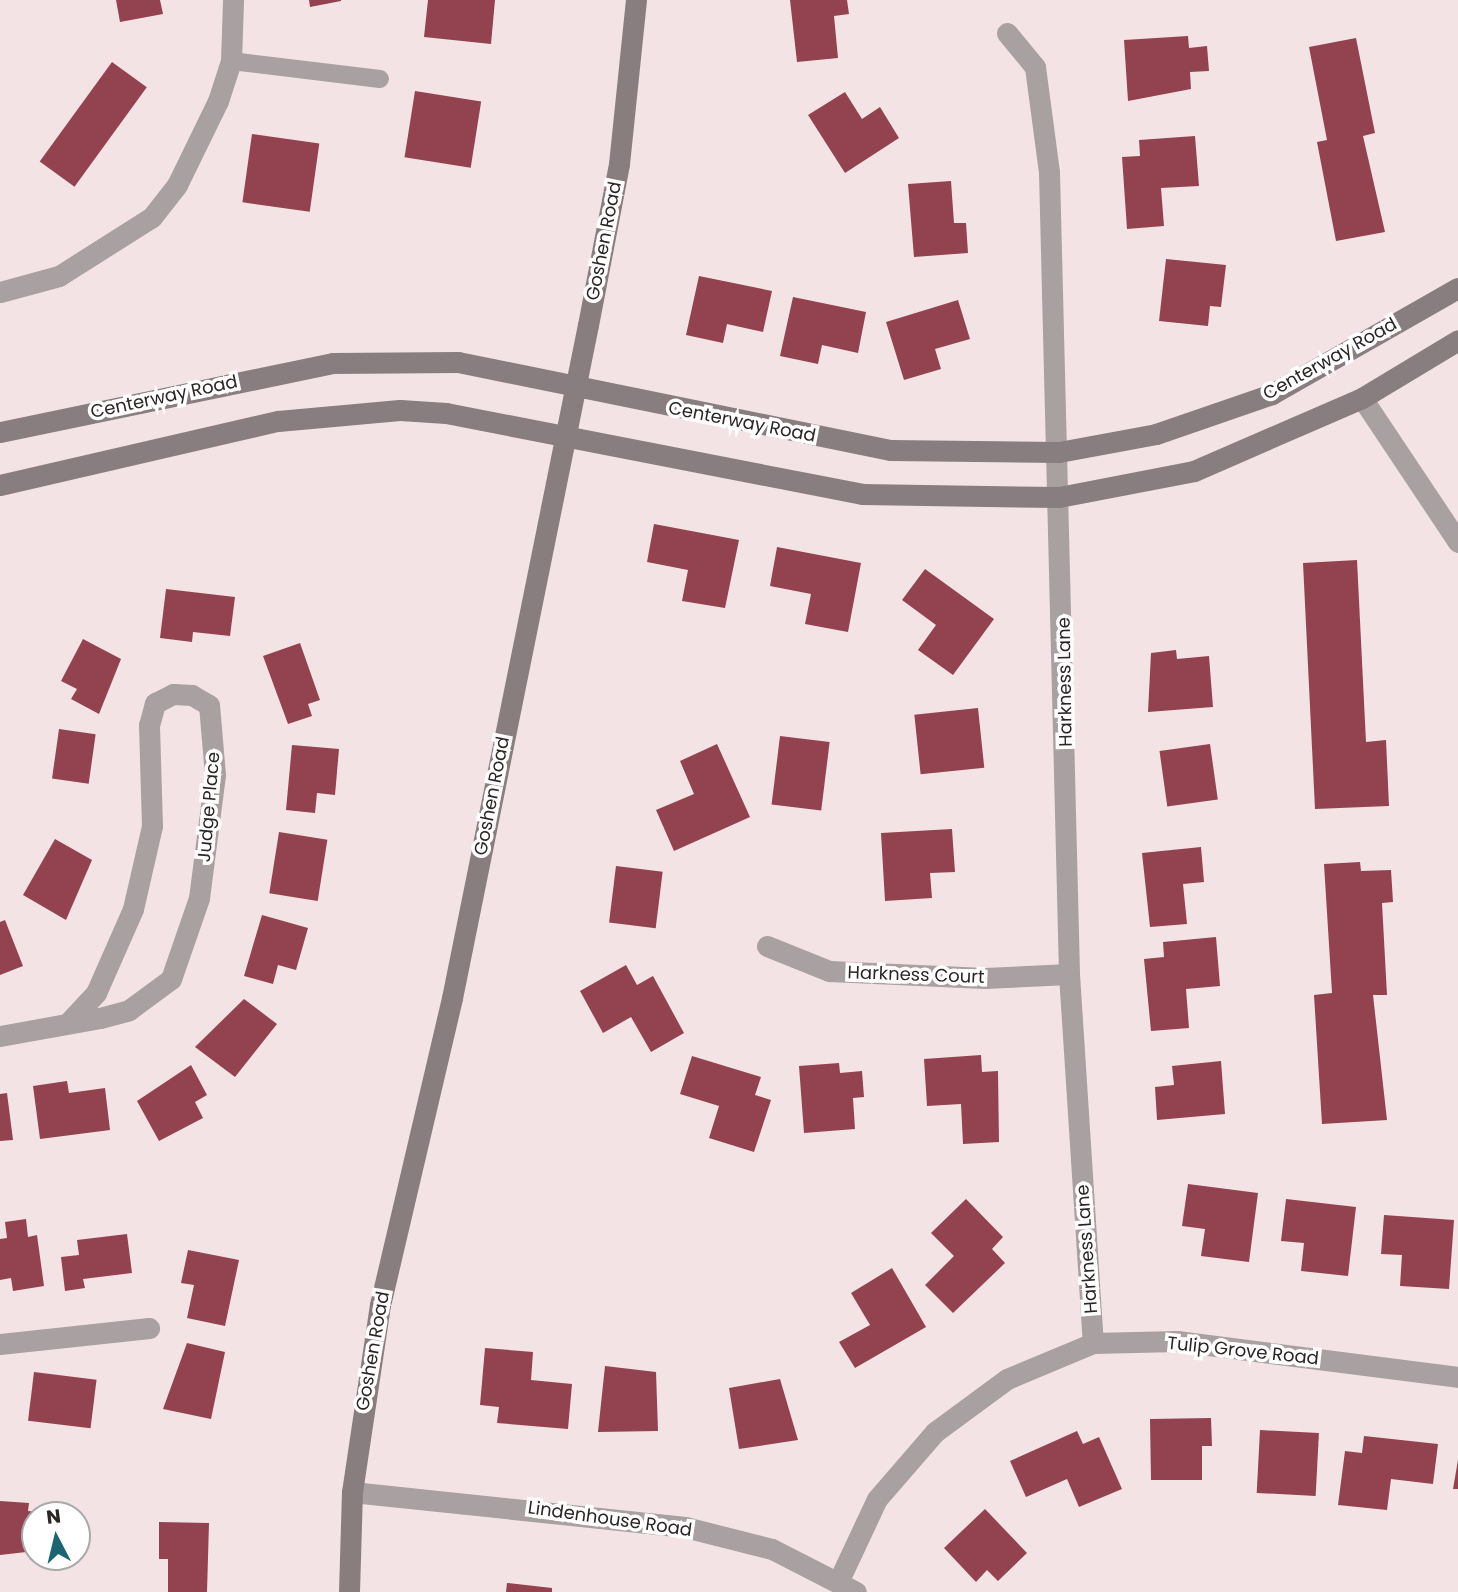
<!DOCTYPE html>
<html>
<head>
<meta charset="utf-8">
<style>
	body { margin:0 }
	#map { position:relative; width:1458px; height:1592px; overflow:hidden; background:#f4e3e4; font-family:Poppins,sans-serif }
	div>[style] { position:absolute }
	.building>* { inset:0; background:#934250; transform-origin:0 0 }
	.lane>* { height:18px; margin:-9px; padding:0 9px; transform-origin:9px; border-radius:9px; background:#a8a0a1 }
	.street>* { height:21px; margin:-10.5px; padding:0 10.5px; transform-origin:10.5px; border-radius:10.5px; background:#a8a0a1 }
	.secondary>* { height:21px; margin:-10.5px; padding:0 10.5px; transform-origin:10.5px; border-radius:10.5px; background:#887e7f }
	span { translate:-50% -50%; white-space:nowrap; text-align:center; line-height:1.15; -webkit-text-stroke:7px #fff; paint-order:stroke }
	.street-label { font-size:18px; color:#2b2525 }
	.north { position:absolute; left:21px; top:1501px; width:70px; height:70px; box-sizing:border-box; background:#fff; border:2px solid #aaa8a8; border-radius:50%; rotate:353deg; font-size:19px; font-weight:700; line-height:28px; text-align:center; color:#2b2525 }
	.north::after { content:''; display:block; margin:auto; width:24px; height:32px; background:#1d6473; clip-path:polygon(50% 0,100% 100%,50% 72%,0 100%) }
</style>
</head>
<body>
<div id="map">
	<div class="building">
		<i style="clip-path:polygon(116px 0,160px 0,163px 14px,120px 22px)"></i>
		<i style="clip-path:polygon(309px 0,341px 0,341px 1px,310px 7px)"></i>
		<i style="clip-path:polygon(428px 0,495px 0,491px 44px,424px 37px)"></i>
		<i style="clip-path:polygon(790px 0,847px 0,849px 14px,834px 16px,838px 58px,797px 62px)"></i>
		<i style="clip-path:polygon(1188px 36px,1189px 48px,1207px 46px,1209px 71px,1190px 72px,1191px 89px,1128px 101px,1124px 40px)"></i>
		<i style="clip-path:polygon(1356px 38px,1375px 133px,1363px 136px,1385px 232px,1336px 241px,1317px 142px,1327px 140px,1309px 47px)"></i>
		<i style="left:112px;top:62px;width:43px;height:123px;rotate:36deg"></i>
		<i style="left:415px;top:91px;width:67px;height:67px;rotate:9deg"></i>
		<i style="clip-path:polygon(845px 92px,862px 119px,880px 107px,899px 138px,845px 173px,808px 115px)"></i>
		<i style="left:252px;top:134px;width:68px;height:69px;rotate:8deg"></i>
		<i style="clip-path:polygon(1195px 136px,1199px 186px,1161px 188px,1164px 226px,1127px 229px,1122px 157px,1140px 156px,1139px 140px)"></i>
		<i style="clip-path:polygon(951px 181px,954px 223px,966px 223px,968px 253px,914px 257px,908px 184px)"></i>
		<i style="clip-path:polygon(1166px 259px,1226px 265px,1221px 307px,1210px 306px,1208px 326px,1159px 321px)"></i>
		<i style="clip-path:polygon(699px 276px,772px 291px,763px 332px,727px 324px,723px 343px,686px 335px)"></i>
		<i style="clip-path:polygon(793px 297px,866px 312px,858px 353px,822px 345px,818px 364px,780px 356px)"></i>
		<i style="clip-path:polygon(958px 300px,970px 339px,935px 349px,941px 369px,904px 380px,886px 322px)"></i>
		<i style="clip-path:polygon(654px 524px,739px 540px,725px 608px,682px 601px,688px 570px,647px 562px)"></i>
		<i style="clip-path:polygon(777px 547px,861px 563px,848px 632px,805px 624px,811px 594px,770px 586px)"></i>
		<i style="clip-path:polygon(1357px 560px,1366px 742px,1386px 740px,1389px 806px,1315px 809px,1303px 563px)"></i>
		<i style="clip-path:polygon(925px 569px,994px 619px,953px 675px,918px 650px,936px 625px,902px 600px)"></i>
		<i style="clip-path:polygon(166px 589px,235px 597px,230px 636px,193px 632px,192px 642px,160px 638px)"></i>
		<i style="clip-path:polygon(83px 639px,121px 659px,99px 714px,71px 699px,77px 689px,61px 681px)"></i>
		<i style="clip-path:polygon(300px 643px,320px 700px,308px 704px,312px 716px,288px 724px,263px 656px)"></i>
		<i style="clip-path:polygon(1176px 650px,1177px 659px,1209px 656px,1213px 707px,1148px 712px,1151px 653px)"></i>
		<i style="left:978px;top:708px;width:60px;height:64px;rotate:84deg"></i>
		<i style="left:59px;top:729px;width:37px;height:50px;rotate:8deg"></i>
		<i style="left:780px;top:736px;width:50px;height:69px;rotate:7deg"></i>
		<i style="clip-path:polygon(717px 744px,750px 817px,674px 851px,656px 810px,694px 794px,680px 761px)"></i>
		<i style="left:1210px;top:744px;width:56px;height:51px;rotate:82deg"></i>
		<i style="clip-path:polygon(292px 745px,339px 749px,335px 795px,317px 793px,315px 813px,286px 810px)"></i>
		<i style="clip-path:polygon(952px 829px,955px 872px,930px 873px,932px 898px,885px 901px,881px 833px)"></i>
		<i style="left:279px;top:832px;width:49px;height:62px;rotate:9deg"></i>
		<i style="clip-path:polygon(55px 839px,92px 860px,66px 920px,23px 895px)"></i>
		<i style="clip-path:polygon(1201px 847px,1204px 882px,1183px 884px,1187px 924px,1150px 927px,1142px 853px)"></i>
		<i style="clip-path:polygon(1360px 862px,1361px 871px,1391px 870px,1393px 902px,1382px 903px,1387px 995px,1373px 995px,1387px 1120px,1322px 1124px,1314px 995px,1332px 993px,1324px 864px)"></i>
		<i style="left:616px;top:866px;width:47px;height:57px;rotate:7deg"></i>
		<i style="clip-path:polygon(262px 915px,308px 928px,296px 970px,278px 965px,273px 984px,244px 976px)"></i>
		<i style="clip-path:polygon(5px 920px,23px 966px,0 975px,0 922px)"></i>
		<i style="clip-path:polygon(1216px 937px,1220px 986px,1186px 989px,1189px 1028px,1151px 1031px,1144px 959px,1164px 957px,1163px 942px)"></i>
		<i style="clip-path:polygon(626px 965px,637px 985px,653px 976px,684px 1033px,651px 1052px,631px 1017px,603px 1033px,580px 991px)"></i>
		<i style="clip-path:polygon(244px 999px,277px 1024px,235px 1077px,195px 1047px)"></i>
		<i style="clip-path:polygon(981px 1055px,982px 1072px,998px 1071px,999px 1142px,963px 1144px,961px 1104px,927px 1106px,924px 1059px)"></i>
		<i style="clip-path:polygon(692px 1056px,761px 1077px,755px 1095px,771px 1100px,754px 1152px,709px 1138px,719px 1106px,680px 1094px)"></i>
		<i style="clip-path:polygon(1221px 1061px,1225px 1114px,1157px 1120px,1155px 1087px,1174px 1085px,1172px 1066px)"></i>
		<i style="clip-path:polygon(839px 1063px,840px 1073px,862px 1071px,864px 1097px,853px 1098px,855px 1129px,804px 1133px,799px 1066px)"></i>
		<i style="clip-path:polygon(191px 1065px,207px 1095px,195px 1102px,203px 1118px,159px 1141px,137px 1101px)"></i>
		<i style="clip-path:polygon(67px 1081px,69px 1093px,105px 1088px,110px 1130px,40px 1139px,33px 1086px)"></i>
		<i style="clip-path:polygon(7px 1093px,13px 1140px,0 1141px,0 1094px)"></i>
		<i style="clip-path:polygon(1188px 1184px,1258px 1193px,1249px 1262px,1201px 1256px,1205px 1229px,1182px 1226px)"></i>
		<i style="clip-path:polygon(966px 1199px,1003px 1237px,992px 1249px,1005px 1263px,953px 1313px,925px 1285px,954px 1256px,931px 1233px)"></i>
		<i style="clip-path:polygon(1286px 1199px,1356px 1207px,1348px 1276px,1301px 1271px,1304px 1243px,1281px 1241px)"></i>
		<i style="clip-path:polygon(1384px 1215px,1454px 1220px,1449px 1289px,1400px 1286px,1402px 1255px,1381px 1254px)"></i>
		<i style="clip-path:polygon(26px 1219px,28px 1237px,37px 1235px,44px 1286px,13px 1291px,11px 1278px,0 1280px,0 1239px,7px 1238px,5px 1222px)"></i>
		<i style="clip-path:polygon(127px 1234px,132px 1273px,83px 1279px,85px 1288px,65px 1291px,61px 1257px,79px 1255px,77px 1240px)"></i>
		<i style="clip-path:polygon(188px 1250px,239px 1260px,225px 1326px,187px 1318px,194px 1285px,181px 1283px)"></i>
		<i style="clip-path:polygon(892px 1268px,926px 1327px,855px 1368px,839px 1342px,870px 1325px,851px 1293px)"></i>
		<i style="clip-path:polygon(187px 1343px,225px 1352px,211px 1419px,163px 1409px)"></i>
		<i style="clip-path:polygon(485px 1348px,533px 1352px,531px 1380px,572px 1384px,568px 1429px,497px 1423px,499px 1407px,480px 1405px)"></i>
		<i style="clip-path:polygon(605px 1366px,656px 1372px,658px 1431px,598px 1432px)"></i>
		<i style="left:34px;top:1372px;width:63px;height:49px;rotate:7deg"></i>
		<i style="clip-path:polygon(780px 1379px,798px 1440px,739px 1449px,729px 1388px)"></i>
		<i style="clip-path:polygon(1211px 1418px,1212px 1446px,1202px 1446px,1202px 1480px,1151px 1480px,1150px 1419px)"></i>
		<i style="left:1260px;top:1430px;width:59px;height:63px;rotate:3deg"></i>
		<i style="clip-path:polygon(1077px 1431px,1083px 1444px,1099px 1437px,1122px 1489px,1079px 1507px,1067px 1479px,1026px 1497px,1010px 1461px)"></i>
		<i style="clip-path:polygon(1364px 1436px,1438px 1444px,1433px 1484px,1391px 1479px,1387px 1510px,1338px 1505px,1345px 1451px,1362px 1453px)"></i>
		<i style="clip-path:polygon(1458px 1460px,1458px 1489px,1453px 1489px)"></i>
		<i style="clip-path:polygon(0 1501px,29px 1503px,28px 1511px,66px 1515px,35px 1515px,35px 1551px,0 1555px)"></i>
		<i style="clip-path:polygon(985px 1509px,1027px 1553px,998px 1581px,987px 1570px,976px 1582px,944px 1548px)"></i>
		<i style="clip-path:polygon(159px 1522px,209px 1523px,207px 1592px,168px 1592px,168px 1559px,159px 1559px)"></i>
		<i style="clip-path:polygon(507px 1583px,552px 1588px,552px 1592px,506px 1592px)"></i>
	</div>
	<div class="lane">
		<i style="left:231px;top:61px;width:150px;rotate:6.9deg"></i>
	</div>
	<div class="street">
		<i style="left:1007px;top:33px;width:44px;rotate:50.5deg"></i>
		<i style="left:1035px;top:67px;width:106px;rotate:82.4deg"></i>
		<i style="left:1049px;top:172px;width:802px;rotate:88.57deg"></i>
		<i style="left:1069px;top:974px;width:370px;rotate:86.3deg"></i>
		<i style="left:0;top:292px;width:61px;rotate:-15.2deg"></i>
		<i style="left:59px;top:276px;width:110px;rotate:-32.4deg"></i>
		<i style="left:152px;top:217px;width:41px;rotate:-52deg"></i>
		<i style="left:177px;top:185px;width:93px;rotate:-64deg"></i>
		<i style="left:218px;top:101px;width:42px;rotate:-72deg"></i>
		<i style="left:231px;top:61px;width:61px;rotate:-88.1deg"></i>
		<i style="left:1362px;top:398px;width:173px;rotate:56.3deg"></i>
		<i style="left:767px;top:946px;width:67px;rotate:22deg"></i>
		<i style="left:829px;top:971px;width:156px;rotate:2.6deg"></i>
		<i style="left:985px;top:978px;width:84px;rotate:-2.7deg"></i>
		<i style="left:0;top:1036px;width:102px;rotate:-10.2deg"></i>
		<i style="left:100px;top:1018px;width:30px;rotate:-15deg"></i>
		<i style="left:129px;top:1010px;width:52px;rotate:-36.4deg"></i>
		<i style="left:171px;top:979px;width:86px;rotate:-70.9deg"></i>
		<i style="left:199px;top:898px;width:124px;rotate:-82.6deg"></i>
		<i style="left:215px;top:775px;width:70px;rotate:-94.9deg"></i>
		<i style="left:209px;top:705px;width:20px;rotate:-150deg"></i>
		<i style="left:192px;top:695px;width:19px;rotate:-177deg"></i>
		<i style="left:173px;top:694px;width:20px;rotate:153deg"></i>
		<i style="left:155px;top:703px;width:23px;rotate:105deg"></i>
		<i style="left:149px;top:725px;width:101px;rotate:88.3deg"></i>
		<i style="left:152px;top:826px;width:85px;rotate:102.9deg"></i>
		<i style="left:133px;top:909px;width:92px;rotate:113.8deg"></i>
		<i style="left:96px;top:993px;width:41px;rotate:133deg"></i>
		<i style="left:0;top:1344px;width:150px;rotate:-6.1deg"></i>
		<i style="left:352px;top:1492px;width:335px;rotate:6deg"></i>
		<i style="left:685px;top:1527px;width:90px;rotate:14.2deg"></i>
		<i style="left:772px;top:1549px;width:94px;rotate:27.1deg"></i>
		<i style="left:839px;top:1580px;width:89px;rotate:-64.9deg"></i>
		<i style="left:877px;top:1499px;width:89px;rotate:-49.1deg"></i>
		<i style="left:935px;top:1432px;width:89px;rotate:-36.4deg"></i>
		<i style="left:1007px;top:1379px;width:93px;rotate:-22.7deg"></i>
		<i style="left:1093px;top:1343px;width:84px;rotate:-1.4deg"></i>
		<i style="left:1177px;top:1341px;width:283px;rotate:7.3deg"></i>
	</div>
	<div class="secondary">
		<i style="left:0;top:432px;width:340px;rotate:-11.7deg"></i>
		<i style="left:333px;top:363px;width:125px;rotate:-0.5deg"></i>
		<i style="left:458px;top:362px;width:441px;rotate:11.5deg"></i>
		<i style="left:890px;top:450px;width:169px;rotate:0.7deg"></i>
		<i style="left:1059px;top:452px;width:99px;rotate:-10.5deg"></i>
		<i style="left:1156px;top:434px;width:123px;rotate:-19deg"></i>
		<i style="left:1272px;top:394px;width:214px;rotate:-29.7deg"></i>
		<i style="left:0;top:485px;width:285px;rotate:-13deg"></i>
		<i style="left:278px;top:421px;width:122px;rotate:-5.2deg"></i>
		<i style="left:400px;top:410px;width:46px;rotate:3.7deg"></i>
		<i style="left:446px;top:413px;width:424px;rotate:11deg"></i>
		<i style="left:862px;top:494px;width:197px;rotate:0.9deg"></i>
		<i style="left:1059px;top:497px;width:137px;rotate:-10.9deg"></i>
		<i style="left:1194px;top:471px;width:183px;rotate:-23.5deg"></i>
		<i style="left:1362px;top:398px;width:112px;rotate:-31.1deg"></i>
		<i style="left:349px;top:1592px;width:100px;rotate:-88.3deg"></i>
		<i style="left:352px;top:1492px;width:189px;rotate:-81.5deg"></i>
		<i style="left:380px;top:1305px;width:315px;rotate:-76.8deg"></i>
		<i style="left:452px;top:998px;width:687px;rotate:-78.58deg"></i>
		<i style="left:588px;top:325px;width:164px;rotate:-79.1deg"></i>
		<i style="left:619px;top:164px;width:165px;rotate:-84.1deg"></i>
	</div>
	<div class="street-label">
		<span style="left:604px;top:241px;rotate:-79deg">Goshen Road</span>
		<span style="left:1330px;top:359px;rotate:-29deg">Centerway Road</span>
		<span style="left:164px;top:397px;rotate:-12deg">Centerway Road</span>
		<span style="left:742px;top:422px;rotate:11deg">Centerway Road</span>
		<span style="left:1065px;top:682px;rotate:-91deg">Harkness Lane</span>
		<span style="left:492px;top:796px;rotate:-79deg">Goshen Road</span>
		<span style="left:209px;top:807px;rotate:-85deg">Judge Place</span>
		<span style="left:916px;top:975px;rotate:2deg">Harkness Court</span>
		<span style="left:1087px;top:1249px;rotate:-94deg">Harkness Lane</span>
		<span style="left:373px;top:1351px;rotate:-80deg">Goshen Road</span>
		<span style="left:1243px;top:1351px;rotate:6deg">Tulip Grove Road</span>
		<span style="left:610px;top:1519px;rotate:8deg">Lindenhouse Road</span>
	</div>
	<div class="north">N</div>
</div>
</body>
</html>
